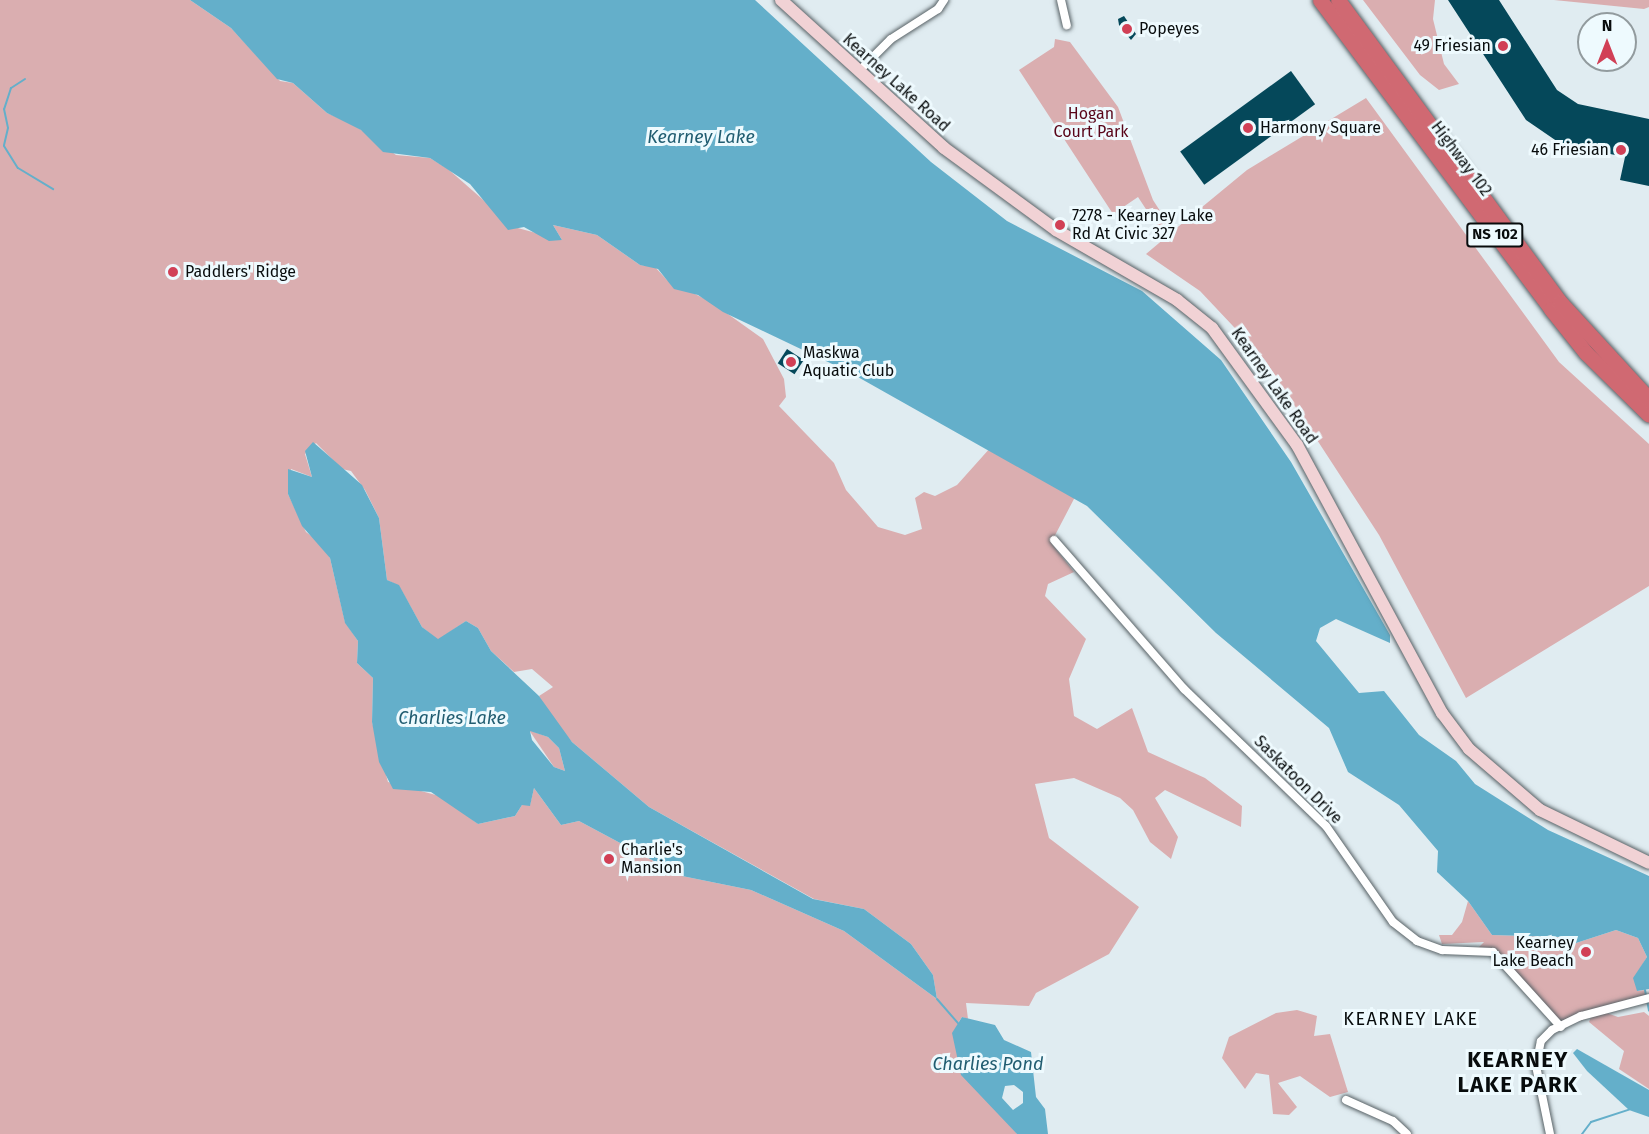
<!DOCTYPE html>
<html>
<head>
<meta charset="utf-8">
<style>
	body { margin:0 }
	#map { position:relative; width:1649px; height:1134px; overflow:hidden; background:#e0ecf1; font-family:"Fira Sans",sans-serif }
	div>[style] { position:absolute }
	.green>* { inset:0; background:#daaeb0 }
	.water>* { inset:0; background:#64afca }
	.stream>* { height:2px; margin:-1px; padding:0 1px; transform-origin:1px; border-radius:1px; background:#64afca }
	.building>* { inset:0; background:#05485a; transform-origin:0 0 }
	.roads { filter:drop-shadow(0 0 2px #586266) drop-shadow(0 0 2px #586266) }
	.minor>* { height:8px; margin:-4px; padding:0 4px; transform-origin:4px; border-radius:4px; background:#fff }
	.secondary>* { height:12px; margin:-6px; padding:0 6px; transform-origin:6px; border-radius:6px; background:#f1d2d5 }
	.motorway>* { height:15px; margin:-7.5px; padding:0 7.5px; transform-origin:7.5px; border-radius:7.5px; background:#d06972 }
	.dots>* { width:16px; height:16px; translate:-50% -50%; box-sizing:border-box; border:3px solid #eefafe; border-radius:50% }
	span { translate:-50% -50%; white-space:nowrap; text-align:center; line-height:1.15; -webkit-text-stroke:6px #eefafe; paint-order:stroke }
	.shield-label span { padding:2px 4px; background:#eefafe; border:2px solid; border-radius:4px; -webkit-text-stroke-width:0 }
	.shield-label { font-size:15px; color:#080c0d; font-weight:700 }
	.poi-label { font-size:16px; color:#080c0d }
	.left { translate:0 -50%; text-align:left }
	.right { translate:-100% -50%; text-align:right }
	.street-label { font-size:16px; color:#080c0d }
	.park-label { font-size:16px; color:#590519 }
	.water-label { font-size:18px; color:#215d71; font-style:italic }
	.neighbourhood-label { font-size:18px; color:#080c0d; letter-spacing:1.5px }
	.district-label { font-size:22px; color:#080c0d; font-weight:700; letter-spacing:1.5px }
	.north { position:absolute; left:1577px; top:12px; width:60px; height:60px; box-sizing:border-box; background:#eefafe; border:2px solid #929b9e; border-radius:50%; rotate:0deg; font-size:16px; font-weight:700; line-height:24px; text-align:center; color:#080c0d }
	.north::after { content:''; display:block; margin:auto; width:21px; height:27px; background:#d14056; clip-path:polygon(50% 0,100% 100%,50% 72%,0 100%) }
</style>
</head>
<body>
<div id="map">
	<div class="green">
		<i style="clip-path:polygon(evenodd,0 0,190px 0,231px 28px,280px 81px,293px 83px,327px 113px,353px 124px,396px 155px,430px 158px,448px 169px,514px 227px,562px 240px,553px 225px,597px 235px,640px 265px,655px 267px,667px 280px,711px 302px,763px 339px,784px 379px,786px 397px,779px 406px,834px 463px,846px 490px,878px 527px,905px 535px,922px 529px,915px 498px,924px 492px,935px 496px,957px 485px,991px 447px,1075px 497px,1051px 543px,1074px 572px,1048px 584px,1045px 596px,1086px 639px,1069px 679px,1074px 716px,1097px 729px,1132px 708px,1148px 752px,1205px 778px,1242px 806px,1241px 827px,1165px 790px,1155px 798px,1178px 837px,1171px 859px,1150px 842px,1133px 810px,1120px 798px,1074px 778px,1035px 784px,1049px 838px,1139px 907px,1109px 954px,1036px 993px,1029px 1006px,966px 1003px,968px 1019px,962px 1017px,958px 1023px,1017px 1134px,0 1134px,0 0,316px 443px,342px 469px,351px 471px,365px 490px,379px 518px,387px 580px,399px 586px,422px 627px,438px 640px,466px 621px,478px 628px,491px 651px,514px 672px,532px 669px,553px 687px,539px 696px,551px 717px,572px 742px,649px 807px,814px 899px,864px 909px,911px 944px,933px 975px,937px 999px,844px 931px,751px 890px,682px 876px,579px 821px,561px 825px,534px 788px,530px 805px,522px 805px,515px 816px,478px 824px,443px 797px,388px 782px,372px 722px,373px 678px,357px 663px,358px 641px,345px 622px,330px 558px,322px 544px,306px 532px,288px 494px,291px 469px,312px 477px,305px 454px,316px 443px)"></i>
		<i style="clip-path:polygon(1363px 0,1435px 0,1433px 19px,1444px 64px,1459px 84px,1439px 90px,1420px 75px)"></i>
		<i style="clip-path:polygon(1554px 0,1649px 0,1649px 7px,1644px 9px)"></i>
		<i style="clip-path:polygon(1055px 39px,1070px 42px,1118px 107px,1153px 200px,1173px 231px,1247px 170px,1366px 98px,1559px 362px,1649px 444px,1649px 586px,1466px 698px,1379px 535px,1265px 360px,1200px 291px,1146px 254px,1165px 238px,1138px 197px,1113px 214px,1019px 70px,1054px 47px)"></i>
		<i style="clip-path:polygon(529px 730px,548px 737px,559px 748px,565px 771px,554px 767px)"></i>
		<i style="clip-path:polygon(1468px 901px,1492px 935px,1561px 937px,1576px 943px,1616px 930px,1638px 938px,1647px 957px,1638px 972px,1637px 991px,1645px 990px,1645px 1000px,1561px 1027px,1499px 959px,1477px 949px,1484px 942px,1442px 944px,1439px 935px,1452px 935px,1462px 922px)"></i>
		<i style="clip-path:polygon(1297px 1010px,1317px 1016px,1314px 1036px,1330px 1034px,1348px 1092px,1330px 1097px,1300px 1076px,1278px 1083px,1297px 1107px,1289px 1115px,1273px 1114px,1269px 1075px,1256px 1073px,1245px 1089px,1222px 1058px,1229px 1037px,1276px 1013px)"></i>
		<i style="clip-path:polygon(1604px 1012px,1618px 1017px,1644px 1012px,1649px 1016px,1649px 1089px,1619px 1069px,1624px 1051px,1589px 1022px,1592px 1014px)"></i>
	</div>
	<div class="water">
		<i style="clip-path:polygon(190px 0,755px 0,931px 162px,1007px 221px,1142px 291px,1221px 360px,1291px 462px,1390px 635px,1390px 643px,1336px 619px,1320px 628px,1316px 641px,1359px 693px,1384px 691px,1419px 735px,1456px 761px,1475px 784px,1548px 830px,1649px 876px,1649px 989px,1637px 991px,1633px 978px,1647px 957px,1638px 938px,1616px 930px,1576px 943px,1561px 937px,1492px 935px,1468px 901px,1437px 872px,1438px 851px,1399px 805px,1348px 772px,1329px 728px,1216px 633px,1087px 506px,849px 372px,723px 312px,698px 295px,674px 289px,658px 269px,640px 265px,597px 235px,553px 225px,562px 240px,549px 241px,524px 227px,508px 230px,470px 184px,430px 158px,383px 152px,361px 130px,327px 113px,293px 83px,277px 79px,231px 28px)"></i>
		<i style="clip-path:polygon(evenodd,313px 442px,362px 485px,379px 518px,387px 580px,399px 585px,422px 627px,438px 639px,466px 621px,478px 628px,491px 651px,539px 696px,572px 742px,649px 807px,813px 899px,864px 909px,911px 944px,933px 975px,937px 999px,844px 931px,751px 890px,682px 876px,579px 821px,561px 825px,534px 788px,530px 806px,522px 805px,515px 816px,478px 824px,431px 792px,393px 789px,379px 762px,372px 722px,373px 678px,357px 663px,358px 641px,345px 623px,330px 558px,302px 526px,288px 494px,288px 469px,312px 477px,305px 451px,313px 442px,530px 731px,548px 737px,559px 748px,565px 771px,554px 767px,532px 740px,530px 731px)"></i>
		<i style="clip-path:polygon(evenodd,962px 1017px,995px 1025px,1004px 1040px,1031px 1052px,1036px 1097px,1045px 1109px,1048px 1134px,1017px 1134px,961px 1075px,952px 1033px,962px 1017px,1014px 1085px,1023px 1092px,1023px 1103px,1013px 1110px,1002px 1098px,1005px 1086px,1014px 1085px)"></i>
		<i style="clip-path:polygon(1577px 1049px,1649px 1090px,1649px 1117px,1629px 1110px,1587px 1071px,1573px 1053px)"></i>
	</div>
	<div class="stream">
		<i style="left:25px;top:79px;width:17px;rotate:147deg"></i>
		<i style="left:11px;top:88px;width:22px;rotate:108deg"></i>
		<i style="left:4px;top:109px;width:19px;rotate:78deg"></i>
		<i style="left:8px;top:128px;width:18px;rotate:103deg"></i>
		<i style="left:4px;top:146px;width:26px;rotate:58deg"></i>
		<i style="left:18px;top:168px;width:41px;rotate:31deg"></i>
		<i style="left:1645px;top:990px;width:21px;rotate:79deg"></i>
		<i style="left:937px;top:999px;width:32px;rotate:49deg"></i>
		<i style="left:1582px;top:1134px;width:15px;rotate:-53deg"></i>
		<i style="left:1591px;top:1122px;width:40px;rotate:-18deg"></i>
	</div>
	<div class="building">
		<i style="clip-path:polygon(1448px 0,1499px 0,1557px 90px,1578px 104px,1649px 119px,1649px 186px,1620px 180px,1625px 157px,1561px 144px,1526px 120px)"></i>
		<i style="clip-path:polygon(1124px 16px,1136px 34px,1131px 40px,1119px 25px,1118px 19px)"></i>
		<i style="left:1291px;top:71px;width:41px;height:137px;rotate:54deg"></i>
		<i style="left:787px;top:349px;width:20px;height:17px;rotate:33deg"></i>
	</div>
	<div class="roads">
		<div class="minor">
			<i style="left:1061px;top:0;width:26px;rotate:77deg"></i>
			<i style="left:859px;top:71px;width:45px;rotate:-45deg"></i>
			<i style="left:891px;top:39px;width:56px;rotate:-32.6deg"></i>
			<i style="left:938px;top:9px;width:11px;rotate:-56deg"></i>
			<i style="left:1054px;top:540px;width:198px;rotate:48.9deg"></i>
			<i style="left:1184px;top:689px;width:197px;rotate:44deg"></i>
			<i style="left:1326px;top:826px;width:117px;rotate:55.1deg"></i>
			<i style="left:1393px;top:922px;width:31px;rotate:38deg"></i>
			<i style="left:1417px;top:941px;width:27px;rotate:20deg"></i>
			<i style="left:1442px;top:950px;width:51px;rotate:2.2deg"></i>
			<i style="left:1493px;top:952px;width:101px;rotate:47.8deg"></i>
			<i style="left:1346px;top:1100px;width:51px;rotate:24.1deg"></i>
			<i style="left:1393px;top:1121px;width:19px;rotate:43deg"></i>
			<i style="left:1550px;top:1134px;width:69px;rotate:-101.6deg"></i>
			<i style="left:1536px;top:1066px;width:25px;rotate:-79deg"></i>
			<i style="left:1541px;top:1041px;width:16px;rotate:-45deg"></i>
			<i style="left:1552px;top:1030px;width:32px;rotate:-26deg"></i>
			<i style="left:1581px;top:1016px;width:70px;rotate:-14.8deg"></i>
		</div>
		<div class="secondary">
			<i style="left:781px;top:0;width:220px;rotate:42.2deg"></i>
			<i style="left:944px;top:148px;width:139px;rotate:36.2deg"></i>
			<i style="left:1056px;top:230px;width:140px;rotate:30deg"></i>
			<i style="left:1177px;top:300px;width:45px;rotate:38.7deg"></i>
			<i style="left:1212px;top:328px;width:145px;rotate:54deg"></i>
			<i style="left:1297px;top:445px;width:305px;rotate:61.6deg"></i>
			<i style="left:1442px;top:713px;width:45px;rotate:53.1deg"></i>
			<i style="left:1469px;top:749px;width:94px;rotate:40.7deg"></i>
			<i style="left:1540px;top:810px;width:121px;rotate:25.9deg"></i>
		</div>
		<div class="motorway">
			<i style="left:1320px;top:0;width:386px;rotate:53.2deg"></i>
			<i style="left:1551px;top:309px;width:56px;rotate:51.5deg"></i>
			<i style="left:1586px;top:353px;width:88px;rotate:44.5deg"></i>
			<i style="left:1338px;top:0;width:375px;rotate:53.7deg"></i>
			<i style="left:1560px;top:302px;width:132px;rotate:47.5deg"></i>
		</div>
	</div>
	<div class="dots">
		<i style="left:1127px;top:29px;background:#d14056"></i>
		<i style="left:1503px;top:46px;background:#d14056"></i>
		<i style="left:1248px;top:128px;background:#d14056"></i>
		<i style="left:1621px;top:150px;background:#d14056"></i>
		<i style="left:1060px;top:225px;background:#d14056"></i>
		<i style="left:173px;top:272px;background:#d14056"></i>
		<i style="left:791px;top:362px;background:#d14056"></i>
		<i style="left:609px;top:859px;background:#d14056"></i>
		<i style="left:1586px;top:952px;background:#d14056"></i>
	</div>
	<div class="shield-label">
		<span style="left:1495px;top:235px">NS 102</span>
	</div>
	<div class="poi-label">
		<span class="left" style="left:1139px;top:29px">Popeyes</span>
		<span class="right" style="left:1491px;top:46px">49 Friesian</span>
		<span class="left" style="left:1260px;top:128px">Harmony Square</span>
		<span class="right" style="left:1609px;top:150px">46 Friesian</span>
		<span class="left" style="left:1072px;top:225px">7278 - Kearney Lake<br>Rd At Civic 327</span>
		<span class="left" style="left:185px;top:272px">Paddlers' Ridge</span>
		<span class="left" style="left:803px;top:362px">Maskwa<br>Aquatic Club</span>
		<span class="left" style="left:621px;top:859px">Charlie's<br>Mansion</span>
		<span class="right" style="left:1574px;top:952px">Kearney<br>Lake Beach</span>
	</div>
	<div class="street-label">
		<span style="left:896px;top:83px;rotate:42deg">Kearney Lake Road</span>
		<span style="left:1461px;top:159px;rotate:53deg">Highway 102</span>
		<span style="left:1274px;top:386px;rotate:55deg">Kearney Lake Road</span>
		<span style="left:1298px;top:780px;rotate:45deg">Saskatoon Drive</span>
	</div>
	<div class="park-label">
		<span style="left:1091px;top:123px">Hogan<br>Court Park</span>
	</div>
	<div class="water-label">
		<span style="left:701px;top:137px">Kearney Lake</span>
		<span style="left:452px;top:718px">Charlies Lake</span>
		<span style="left:988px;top:1064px">Charlies Pond</span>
	</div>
	<div class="neighbourhood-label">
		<span style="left:1411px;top:1019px">KEARNEY LAKE</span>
	</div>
	<div class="district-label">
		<span style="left:1518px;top:1072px">KEARNEY<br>LAKE PARK</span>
	</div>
	<div class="north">N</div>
</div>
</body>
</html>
